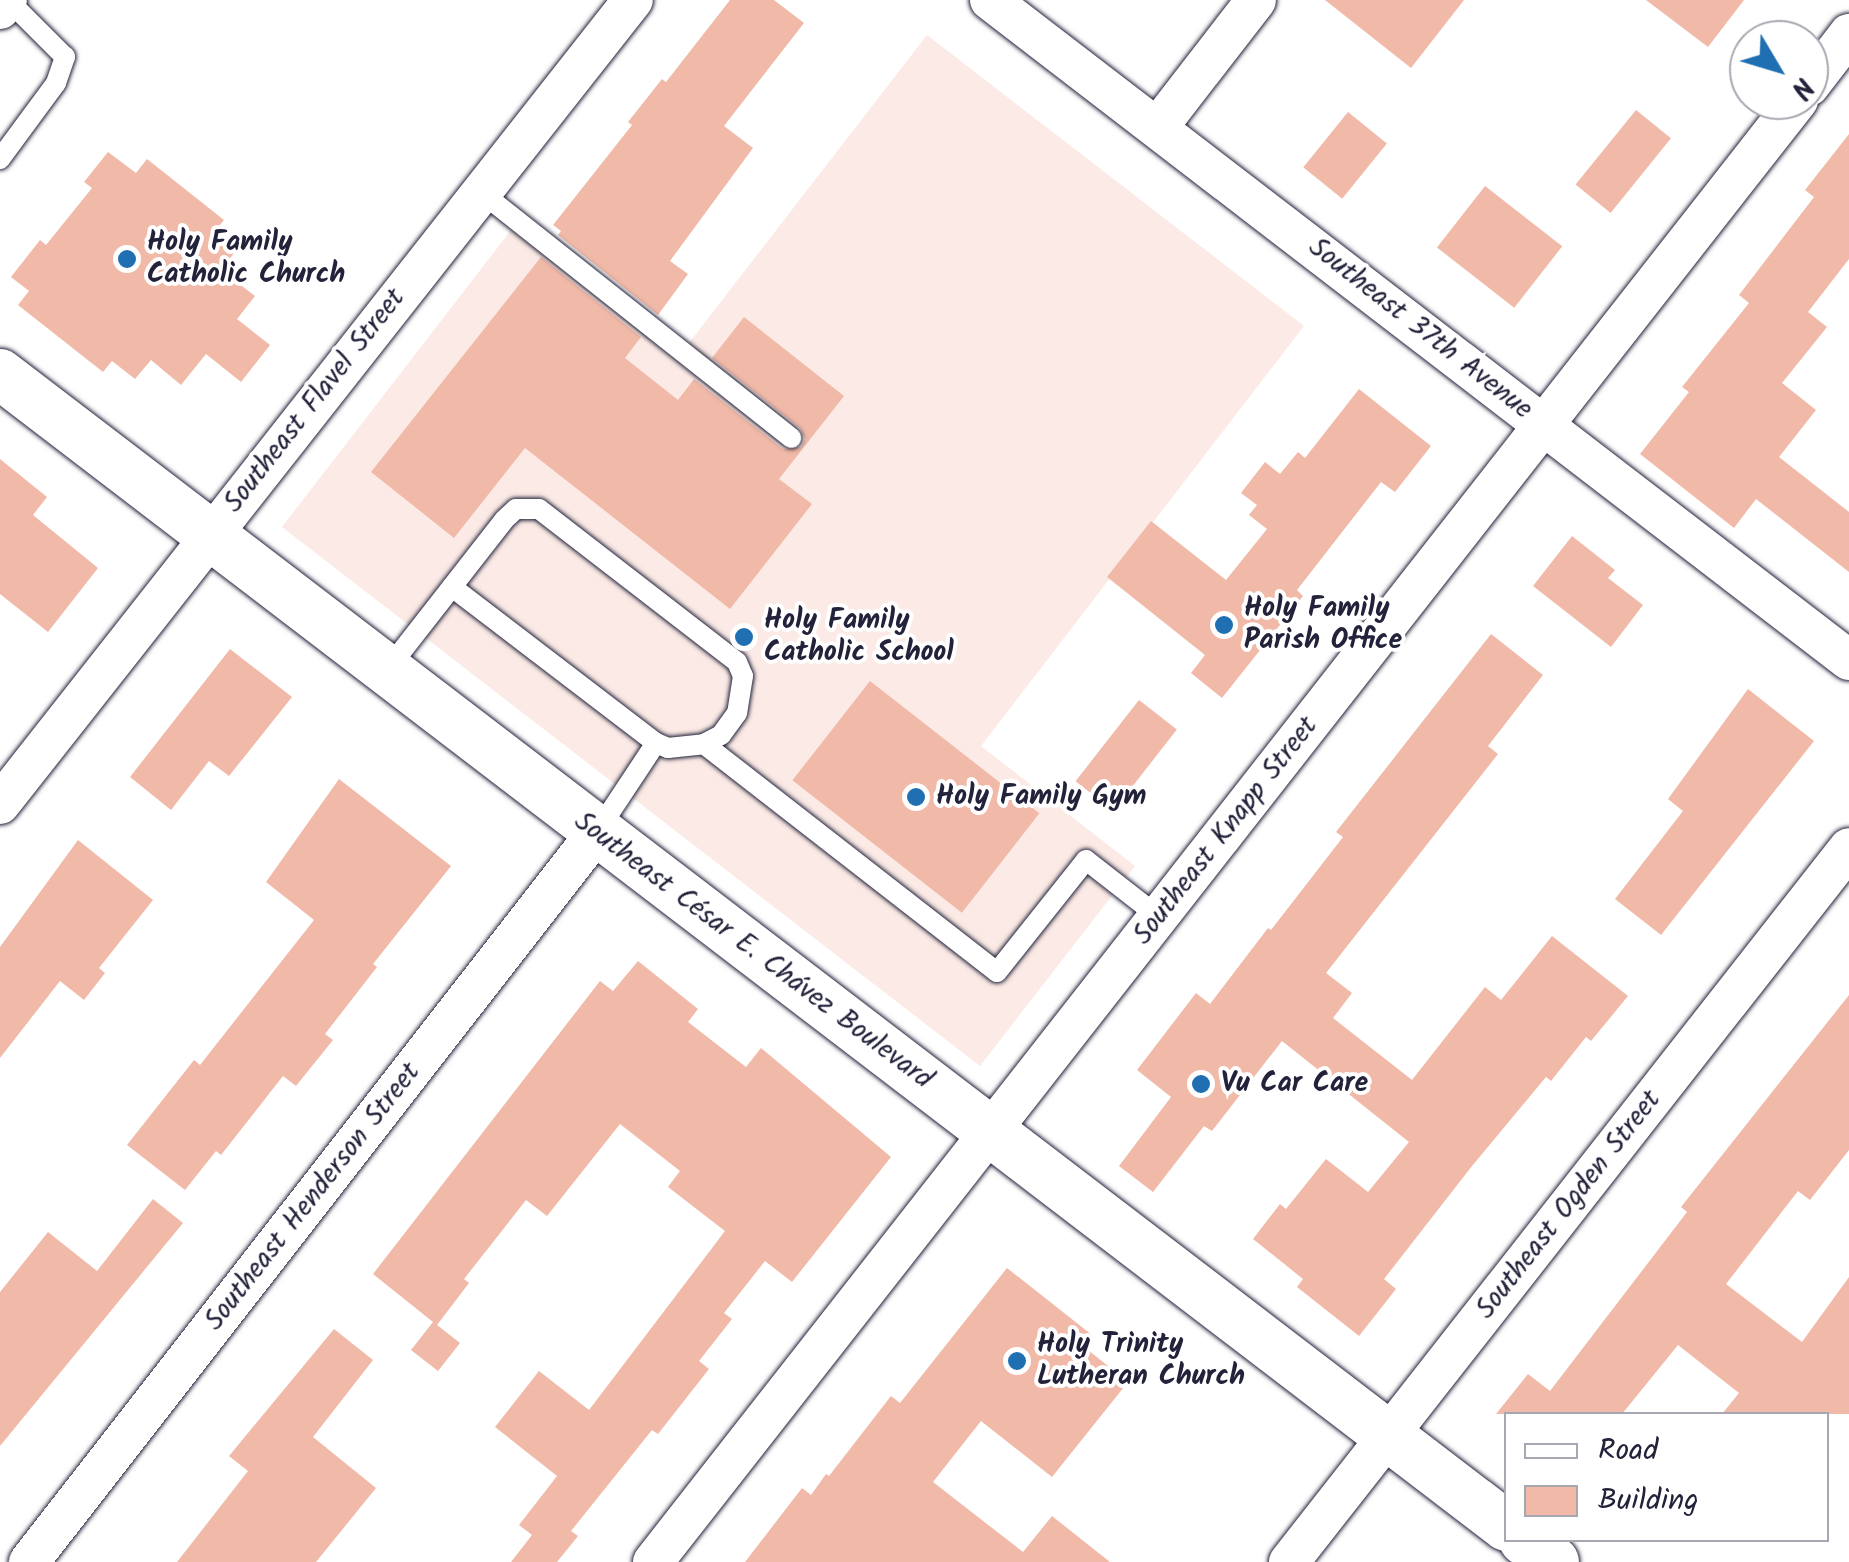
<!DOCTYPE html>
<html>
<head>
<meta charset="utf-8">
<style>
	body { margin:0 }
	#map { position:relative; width:1849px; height:1562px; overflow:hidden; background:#fff; font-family:Kalam,sans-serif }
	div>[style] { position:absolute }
	.built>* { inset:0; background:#fbeae5 }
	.building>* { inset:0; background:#f1b9a8; transform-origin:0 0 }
	.roads { filter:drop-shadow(0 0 2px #22223b) drop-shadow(0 0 2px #22223b) }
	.service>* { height:20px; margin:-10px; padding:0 10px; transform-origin:10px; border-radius:10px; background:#fff }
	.minor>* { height:40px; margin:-20px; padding:0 20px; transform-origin:20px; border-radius:20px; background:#fff }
	.tertiary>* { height:50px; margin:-25px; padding:0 25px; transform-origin:25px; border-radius:25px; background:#fff }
	.dots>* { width:28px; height:28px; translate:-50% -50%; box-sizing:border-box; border:5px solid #fff; border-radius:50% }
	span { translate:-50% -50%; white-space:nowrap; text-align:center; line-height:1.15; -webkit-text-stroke:8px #fff; paint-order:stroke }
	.poi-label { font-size:28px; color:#22223b; font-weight:700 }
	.left { translate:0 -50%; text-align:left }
	.street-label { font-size:28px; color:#22223b }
	.legend { position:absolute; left:1504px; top:1412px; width:325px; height:130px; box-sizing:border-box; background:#fff; border:2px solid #a7a7b1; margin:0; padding:12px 18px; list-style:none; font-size:30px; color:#22223b }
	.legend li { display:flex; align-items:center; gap:20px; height:50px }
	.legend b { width:50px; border:2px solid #a7a7b1 }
	.north { position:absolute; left:1729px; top:20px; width:100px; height:100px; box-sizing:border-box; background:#fff; border:2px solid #a7a7b1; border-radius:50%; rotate:128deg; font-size:28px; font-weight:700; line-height:40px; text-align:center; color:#22223b }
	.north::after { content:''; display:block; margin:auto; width:35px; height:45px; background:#1f6fb2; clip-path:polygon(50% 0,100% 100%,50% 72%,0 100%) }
</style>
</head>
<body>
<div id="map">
	<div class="built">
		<i style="clip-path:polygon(927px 35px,1304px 326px,981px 746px,1135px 866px,980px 1066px,282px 527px,515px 225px,682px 352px)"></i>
	</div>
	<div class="building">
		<i style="clip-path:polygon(730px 0,774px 0,804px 23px,724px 126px,753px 148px,670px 261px,688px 274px,658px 315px,558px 235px,561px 231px,553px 225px,632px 125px,628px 122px,662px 79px,666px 82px)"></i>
		<i style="clip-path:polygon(1325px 0,1464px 0,1411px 68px)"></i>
		<i style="clip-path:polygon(1646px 0,1744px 0,1708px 47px)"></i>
		<i style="left:1636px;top:110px;width:45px;height:96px;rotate:39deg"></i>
		<i style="left:1348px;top:112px;width:50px;height:71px;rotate:39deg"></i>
		<i style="clip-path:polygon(1849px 134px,1849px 259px,1808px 312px,1827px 327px,1782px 383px,1816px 410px,1779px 457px,1849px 512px,1849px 572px,1756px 499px,1734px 528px,1640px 454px,1689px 392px,1682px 387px,1749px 303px,1739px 295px,1814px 197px,1805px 190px)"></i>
		<i style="clip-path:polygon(108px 152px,136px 173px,147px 159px,224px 220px,215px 231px,238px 248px,221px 270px,255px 296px,237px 319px,270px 345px,241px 382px,206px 354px,181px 385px,151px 360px,135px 379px,112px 361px,103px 372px,18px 305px,29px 291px,11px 277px,40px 240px,46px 245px,92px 188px,84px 182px)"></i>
		<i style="left:1485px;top:186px;width:98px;height:78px;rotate:38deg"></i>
		<i style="clip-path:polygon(541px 257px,641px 337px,625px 358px,678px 400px,694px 379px,783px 449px,801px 447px,805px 439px,800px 428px,712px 358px,744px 317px,844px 396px,779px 479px,812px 504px,730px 609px,525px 448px,454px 538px,371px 472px)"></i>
		<i style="clip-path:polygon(1359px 389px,1431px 446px,1395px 492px,1381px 482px,1297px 590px,1303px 596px,1222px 698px,1191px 673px,1205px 655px,1107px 577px,1151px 521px,1226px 580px,1267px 529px,1249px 515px,1257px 505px,1241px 493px,1265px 462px,1280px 474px,1298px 452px,1305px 458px)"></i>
		<i style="clip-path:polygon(0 459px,47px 497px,33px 515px,98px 568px,48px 632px,0 594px)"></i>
		<i style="clip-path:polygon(1572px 536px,1615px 570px,1608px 578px,1643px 605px,1611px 647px,1533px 586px)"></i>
		<i style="clip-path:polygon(1491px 634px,1543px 675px,1488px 746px,1498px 754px,1326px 973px,1352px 993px,1333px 1018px,1412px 1080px,1485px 987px,1501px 1000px,1552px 936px,1628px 996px,1591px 1041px,1586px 1037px,1551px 1081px,1546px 1077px,1472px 1166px,1384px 1279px,1396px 1289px,1359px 1336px,1297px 1287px,1303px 1279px,1253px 1239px,1280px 1204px,1286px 1209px,1326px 1159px,1368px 1192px,1409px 1142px,1282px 1041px,1212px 1131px,1204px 1126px,1153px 1192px,1119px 1166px,1171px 1097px,1137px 1070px,1196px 993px,1210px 1004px,1268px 928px,1271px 930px,1343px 837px,1336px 832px)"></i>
		<i style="clip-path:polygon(230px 649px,292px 697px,229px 776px,209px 761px,171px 810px,130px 777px)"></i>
		<i style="left:870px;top:681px;width:215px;height:126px;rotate:38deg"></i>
		<i style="clip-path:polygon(1748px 689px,1814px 741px,1661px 935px,1615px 899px,1683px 811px,1668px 799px)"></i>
		<i style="left:1139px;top:700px;width:48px;height:103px;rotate:38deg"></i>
		<i style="clip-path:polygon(339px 779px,451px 866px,373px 964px,377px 967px,325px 1034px,333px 1040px,296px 1086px,283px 1076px,221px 1155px,216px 1151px,185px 1190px,127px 1145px,194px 1060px,200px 1065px,314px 920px,266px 882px)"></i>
		<i style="clip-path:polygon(78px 840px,153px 900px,99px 968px,105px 973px,84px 1000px,60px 981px,0 1058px,0 947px)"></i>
		<i style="clip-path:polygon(638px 961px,698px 1009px,688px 1022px,746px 1067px,761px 1048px,891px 1157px,792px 1282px,765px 1261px,724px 1313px,732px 1319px,699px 1361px,709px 1369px,658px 1434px,652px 1430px,571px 1531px,578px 1536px,557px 1562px,511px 1562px,532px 1535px,519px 1525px,557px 1476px,495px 1427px,539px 1371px,589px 1410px,725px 1231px,668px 1187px,680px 1171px,620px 1124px,547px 1216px,526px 1200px,464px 1279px,469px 1283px,437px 1325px,460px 1343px,438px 1371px,411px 1350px,433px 1322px,373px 1274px,600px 981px,613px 991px)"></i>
		<i style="clip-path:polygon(1849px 995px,1849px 1150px,1810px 1200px,1798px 1191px,1726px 1284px,1802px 1342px,1849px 1277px,1849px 1414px,1722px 1414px,1739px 1393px,1678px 1345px,1622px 1414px,1496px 1414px,1528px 1374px,1550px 1391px,1687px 1212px,1681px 1207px)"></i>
		<i style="clip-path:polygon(153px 1199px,183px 1223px,0 1446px,0 1292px,48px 1232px,97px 1271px)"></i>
		<i style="clip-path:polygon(1007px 1268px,1092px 1335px,1083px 1346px,1128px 1382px,1052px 1477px,981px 1421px,933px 1482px,1023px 1552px,1052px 1516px,1110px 1562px,745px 1562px,802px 1488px,811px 1495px,826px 1474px,829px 1476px,891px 1396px,900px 1403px)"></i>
		<i style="clip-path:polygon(334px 1329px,373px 1360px,313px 1437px,376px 1488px,316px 1562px,177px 1562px,248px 1471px,229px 1456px)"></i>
	</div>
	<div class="roads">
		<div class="service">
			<i style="left:0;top:159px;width:94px;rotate:-53.6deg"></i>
			<i style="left:56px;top:83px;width:28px;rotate:-71deg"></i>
			<i style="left:65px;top:57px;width:81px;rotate:-135deg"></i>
			<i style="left:481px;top:192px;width:396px;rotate:38.4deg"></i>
			<i style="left:452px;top:587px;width:257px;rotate:37.4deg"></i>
			<i style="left:656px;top:743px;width:13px;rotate:23deg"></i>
			<i style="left:668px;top:748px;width:36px;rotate:-6deg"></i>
			<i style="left:387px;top:670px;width:190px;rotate:-52deg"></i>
			<i style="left:504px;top:520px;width:16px;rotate:-43deg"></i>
			<i style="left:516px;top:509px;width:23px"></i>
			<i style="left:539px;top:509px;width:250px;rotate:37.7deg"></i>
			<i style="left:737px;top:662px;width:15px;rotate:67deg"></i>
			<i style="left:743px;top:676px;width:37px;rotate:99deg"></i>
			<i style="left:737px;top:713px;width:27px;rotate:126deg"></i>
			<i style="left:721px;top:735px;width:19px;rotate:152deg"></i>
			<i style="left:704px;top:744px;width:371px;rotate:37.9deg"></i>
			<i style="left:997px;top:972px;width:143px;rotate:-51.5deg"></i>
			<i style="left:1086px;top:860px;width:93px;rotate:38deg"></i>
			<i style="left:597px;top:832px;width:107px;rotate:-56.5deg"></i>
		</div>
		<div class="minor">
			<i style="left:990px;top:0;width:1083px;rotate:37.54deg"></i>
			<i style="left:0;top:9px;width:11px;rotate:-52deg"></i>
			<i style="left:1809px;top:86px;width:66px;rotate:-52.4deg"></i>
			<i style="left:1158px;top:127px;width:160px;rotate:-52.3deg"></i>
			<i style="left:0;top:804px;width:1023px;rotate:-51.79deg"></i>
			<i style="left:29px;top:1562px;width:925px;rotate:-52.11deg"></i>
			<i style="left:653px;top:1562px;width:1857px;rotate:-51.93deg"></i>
			<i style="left:1289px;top:1562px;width:907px;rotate:-51.89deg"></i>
		</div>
		<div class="tertiary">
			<i style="left:0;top:374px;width:1896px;rotate:37.41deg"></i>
			<i style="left:1524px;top:1540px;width:37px;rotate:36deg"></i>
		</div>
	</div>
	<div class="dots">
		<i style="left:127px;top:259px;background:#1f6fb2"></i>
		<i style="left:1224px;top:625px;background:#1f6fb2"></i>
		<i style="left:744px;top:637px;background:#1f6fb2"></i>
		<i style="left:916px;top:797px;background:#1f6fb2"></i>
		<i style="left:1201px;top:1084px;background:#1f6fb2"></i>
		<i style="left:1017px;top:1361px;background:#1f6fb2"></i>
	</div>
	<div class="poi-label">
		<span class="left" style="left:147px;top:259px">Holy Family<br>Catholic Church</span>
		<span class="left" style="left:1244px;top:625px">Holy Family<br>Parish Office</span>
		<span class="left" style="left:764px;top:637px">Holy Family<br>Catholic School</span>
		<span class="left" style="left:936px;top:797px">Holy Family Gym</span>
		<span class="left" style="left:1221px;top:1084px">Vu Car Care</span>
		<span class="left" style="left:1037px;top:1361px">Holy Trinity<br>Lutheran Church</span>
	</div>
	<div class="street-label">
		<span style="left:1420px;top:329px;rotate:38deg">Southeast 37th Avenue</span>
		<span style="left:315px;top:401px;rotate:-52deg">Southeast Flavel Street</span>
		<span style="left:1226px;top:831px;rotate:-52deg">Southeast Knapp Street</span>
		<span style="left:753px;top:951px;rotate:37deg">Southeast César E. Chávez Boulevard</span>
		<span style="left:313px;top:1197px;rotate:-52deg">Southeast Henderson Street</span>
		<span style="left:1569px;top:1205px;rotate:-52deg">Southeast Ogden Street</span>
	</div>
	<ul class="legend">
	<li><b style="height:12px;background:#fff"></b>Road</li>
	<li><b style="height:28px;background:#f1b9a8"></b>Building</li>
	</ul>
	<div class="north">N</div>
</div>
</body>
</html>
